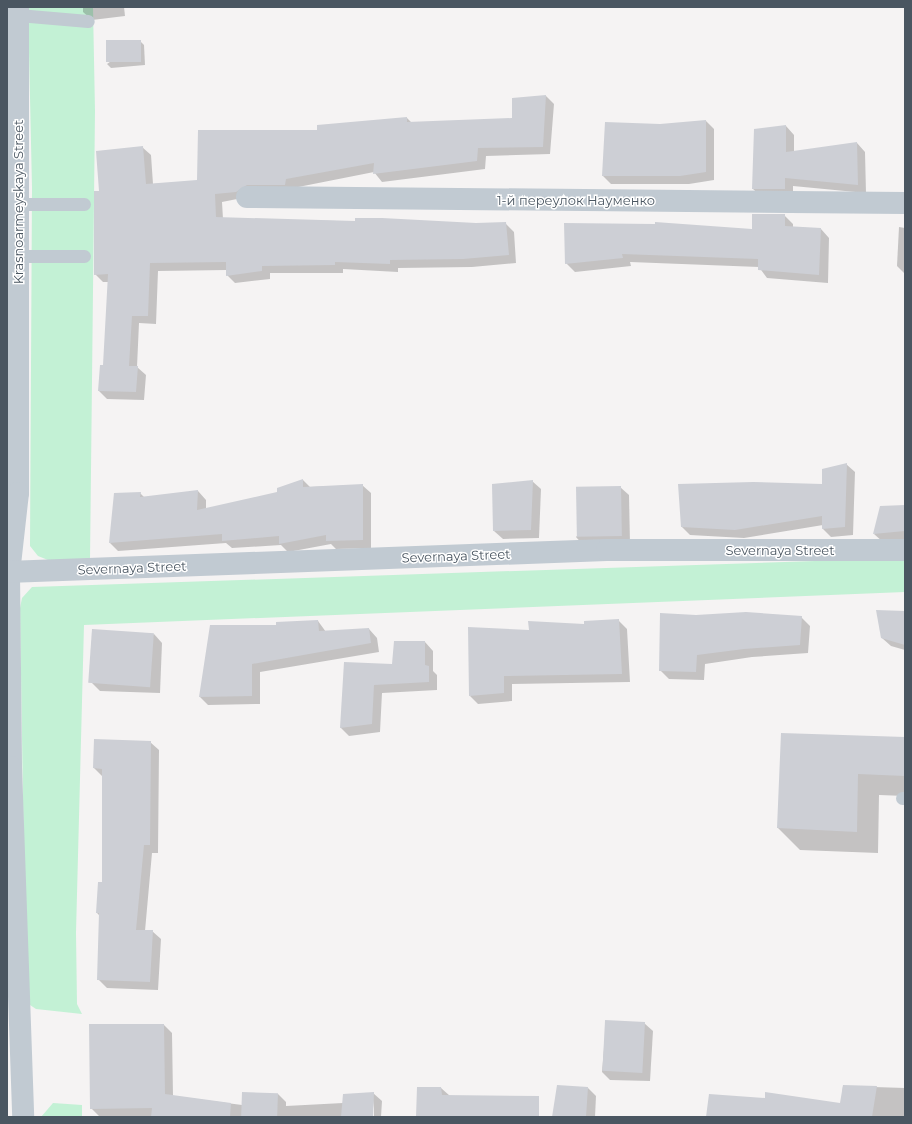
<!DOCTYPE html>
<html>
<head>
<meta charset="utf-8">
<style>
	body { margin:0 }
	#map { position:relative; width:912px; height:1124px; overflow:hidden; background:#f5f3f3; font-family:Montserrat,sans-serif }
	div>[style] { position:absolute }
	.green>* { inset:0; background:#c3f1d5 }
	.shadow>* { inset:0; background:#0003 }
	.building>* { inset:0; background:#cdcfd5; transform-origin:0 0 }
	.lane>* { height:13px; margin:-6.5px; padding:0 6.5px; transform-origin:6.5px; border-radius:6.5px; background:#c1cad2 }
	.street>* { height:22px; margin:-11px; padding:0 11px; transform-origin:11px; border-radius:11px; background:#c1cad2 }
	span { translate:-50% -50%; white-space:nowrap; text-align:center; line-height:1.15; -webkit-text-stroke:3px #fff; paint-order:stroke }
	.street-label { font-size:13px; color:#4a5661 }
	.frame { position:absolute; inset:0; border:8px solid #4a5661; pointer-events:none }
</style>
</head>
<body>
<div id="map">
	<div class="green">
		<i style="clip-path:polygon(28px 7px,93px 7px,95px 111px,90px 561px,53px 562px,38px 556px,30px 546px,32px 188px)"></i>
		<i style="clip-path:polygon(905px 558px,905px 592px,84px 625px,76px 933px,77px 1004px,82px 1014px,36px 1009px,30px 1005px,26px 995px,20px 608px,22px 598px,32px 587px)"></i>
		<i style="clip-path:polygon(53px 1103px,82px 1105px,82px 1117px,41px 1117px)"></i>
	</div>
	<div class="shadow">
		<i style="clip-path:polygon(83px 7px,124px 7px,125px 16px,92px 20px,83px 12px)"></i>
		<i style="clip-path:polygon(140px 41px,144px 45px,145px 65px,111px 68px,107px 64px)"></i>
		<i style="clip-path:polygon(546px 96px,554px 104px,550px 154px,486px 156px,485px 169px,382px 182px,374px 172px,222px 202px,223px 219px,506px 224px,514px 232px,516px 263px,472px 267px,398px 268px,398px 272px,343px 269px,343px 273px,270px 273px,270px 279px,235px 283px,227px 275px,227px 270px,158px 271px,156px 324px,139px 323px,137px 367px,146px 375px,144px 400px,107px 399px,99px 391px,104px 366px,109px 282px,103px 282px,95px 274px,100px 192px,142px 147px,151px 155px,153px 184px,198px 181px,318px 131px,407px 118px,412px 123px,513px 119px,513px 99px)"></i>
		<i style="clip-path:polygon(706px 121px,714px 129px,714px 180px,689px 184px,611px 184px,603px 176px,660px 125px)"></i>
		<i style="clip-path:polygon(786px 126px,794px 135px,794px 152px,857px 143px,865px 152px,866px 193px,793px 186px,793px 197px,762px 197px,753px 189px)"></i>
		<i style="clip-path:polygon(784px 215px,793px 224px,793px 227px,821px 229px,829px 238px,828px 283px,767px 278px,759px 267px,630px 262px,631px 266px,575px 272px,566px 263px,753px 230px)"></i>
		<i style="clip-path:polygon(899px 227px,905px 228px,905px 274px,897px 266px)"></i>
		<i style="clip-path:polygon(846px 464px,855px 472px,853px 535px,831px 537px,823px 529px,823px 525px,744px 538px,690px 535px,682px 527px,823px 485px)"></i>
		<i style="clip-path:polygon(303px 480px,310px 487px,362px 485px,371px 493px,371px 548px,336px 549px,331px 544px,288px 552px,281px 545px,232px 548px,226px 543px,118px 551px,110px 543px,140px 493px,145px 498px,198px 491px,206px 500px,206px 509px,278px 493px)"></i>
		<i style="clip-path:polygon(532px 481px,541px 489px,539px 538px,503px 539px,494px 531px)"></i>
		<i style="clip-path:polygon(620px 487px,629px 495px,630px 544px,584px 546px,576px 537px)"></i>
		<i style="clip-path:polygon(905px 506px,905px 540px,883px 542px,874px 534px)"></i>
		<i style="clip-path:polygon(905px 612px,905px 650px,891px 646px,882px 638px)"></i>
		<i style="clip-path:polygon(696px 616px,801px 617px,810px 626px,808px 653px,752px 657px,705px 664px,704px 680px,669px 679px,660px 670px)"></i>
		<i style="clip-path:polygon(618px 620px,627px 629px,630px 682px,512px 684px,512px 701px,478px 704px,470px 696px,530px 631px)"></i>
		<i style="clip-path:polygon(318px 621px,326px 632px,369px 629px,377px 638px,379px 652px,260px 672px,260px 704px,208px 705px,200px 697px,277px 626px)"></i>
		<i style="clip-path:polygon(154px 634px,162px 643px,160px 693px,100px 691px,92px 683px)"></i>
		<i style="clip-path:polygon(425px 642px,433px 651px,433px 671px,437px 675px,437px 690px,382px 693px,380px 732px,349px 736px,341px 728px,345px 663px,393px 665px)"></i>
		<i style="clip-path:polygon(905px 738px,905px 796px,879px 795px,878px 853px,800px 850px,778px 828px)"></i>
		<i style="clip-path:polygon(150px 742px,159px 750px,158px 853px,152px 853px,145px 931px,152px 931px,161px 939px,158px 990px,107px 988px,98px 979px,100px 916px,97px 913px,103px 882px,102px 776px,94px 768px)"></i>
		<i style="clip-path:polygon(644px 1023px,653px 1031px,650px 1081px,610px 1080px,602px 1072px,606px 1025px)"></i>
		<i style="clip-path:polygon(164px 1025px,172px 1033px,173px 1096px,242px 1105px,278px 1094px,286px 1102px,286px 1106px,343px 1103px,373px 1093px,382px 1101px,381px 1117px,374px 1117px,374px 1100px,372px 1117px,100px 1117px,91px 1108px)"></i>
		<i style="clip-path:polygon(843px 1086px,905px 1088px,905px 1117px,707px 1117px,841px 1104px)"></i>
		<i style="clip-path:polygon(441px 1088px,450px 1096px,517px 1117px,417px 1117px)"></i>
		<i style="clip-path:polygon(588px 1088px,596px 1096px,595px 1117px,553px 1117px)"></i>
	</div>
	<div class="building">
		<i style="left:141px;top:40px;width:22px;height:35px;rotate:90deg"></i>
		<i style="clip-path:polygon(546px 95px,543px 147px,478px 148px,477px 161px,373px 174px,374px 163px,286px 179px,285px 185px,247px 185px,236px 192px,215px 194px,216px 217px,355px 221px,355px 218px,382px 218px,476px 223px,506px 222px,509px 255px,463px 259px,390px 260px,390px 264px,335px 262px,335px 265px,262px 266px,262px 271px,226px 276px,226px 262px,150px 263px,148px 316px,132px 316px,129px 366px,138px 366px,136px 392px,98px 391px,100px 365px,103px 365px,108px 274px,94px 275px,94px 191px,99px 191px,96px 151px,143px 146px,146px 184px,197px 180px,198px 130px,317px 130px,317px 125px,407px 117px,407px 122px,512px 118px,512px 98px)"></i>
		<i style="clip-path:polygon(706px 120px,706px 172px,680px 176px,602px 176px,605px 122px,660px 124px)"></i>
		<i style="clip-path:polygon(786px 125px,786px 152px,857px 142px,858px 185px,785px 178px,785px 189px,752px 189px,754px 129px)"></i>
		<i style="clip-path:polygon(752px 214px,785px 214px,785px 226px,821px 228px,819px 275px,758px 270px,758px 259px,622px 254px,623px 258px,565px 264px,564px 223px,655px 224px,655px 222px,752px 229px)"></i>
		<i style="clip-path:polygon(847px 463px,845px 527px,822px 529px,822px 516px,735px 530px,681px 527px,678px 484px,753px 482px,822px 484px,822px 469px)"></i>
		<i style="clip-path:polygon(303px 479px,303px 487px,363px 484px,363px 540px,326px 541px,326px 535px,279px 544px,279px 536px,222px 541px,222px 534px,109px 543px,114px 493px,141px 492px,140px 497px,198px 490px,197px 510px,277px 492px,277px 488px)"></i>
		<i style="clip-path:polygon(533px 480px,531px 530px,493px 531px,492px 484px)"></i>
		<i style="left:621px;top:486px;width:50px;height:45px;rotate:89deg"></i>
		<i style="clip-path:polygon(905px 505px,905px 531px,873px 534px,880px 506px)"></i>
		<i style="clip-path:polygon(876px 610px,905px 611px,905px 645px,881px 638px)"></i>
		<i style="clip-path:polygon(746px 612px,802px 616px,800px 645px,744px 649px,697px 655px,696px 672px,659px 671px,660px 613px,696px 615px)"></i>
		<i style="clip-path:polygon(619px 619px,622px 674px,504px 676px,504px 693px,469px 696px,468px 627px,529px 630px,528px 621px,584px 624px,584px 621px)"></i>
		<i style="clip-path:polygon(318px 620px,319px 631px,369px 628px,371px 643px,252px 664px,252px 696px,199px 697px,210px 625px,276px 625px,276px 622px)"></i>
		<i style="left:92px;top:629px;width:62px;height:54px;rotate:4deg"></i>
		<i style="clip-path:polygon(394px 641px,425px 641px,425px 665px,429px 666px,429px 682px,374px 685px,372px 724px,340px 728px,344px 662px,392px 664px)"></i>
		<i style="clip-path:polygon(781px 733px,905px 737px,905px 776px,858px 774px,857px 832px,777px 828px)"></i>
		<i style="clip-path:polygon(94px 739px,151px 741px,150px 845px,144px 845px,136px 930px,153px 930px,150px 982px,97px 980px,99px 913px,96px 913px,98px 882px,102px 882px,102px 769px,93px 768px)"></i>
		<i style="left:645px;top:1022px;width:51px;height:40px;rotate:93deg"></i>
		<i style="clip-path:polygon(89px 1024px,164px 1024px,165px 1094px,231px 1103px,230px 1117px,151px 1117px,152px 1108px,90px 1109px)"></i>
		<i style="clip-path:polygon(557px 1085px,588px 1087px,586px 1117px,552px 1117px)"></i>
		<i style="clip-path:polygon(843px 1085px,877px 1086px,872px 1117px,706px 1117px,709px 1094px,765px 1098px,765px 1092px,840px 1103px)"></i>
		<i style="clip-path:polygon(417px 1087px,441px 1087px,442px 1095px,539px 1096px,539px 1117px,416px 1117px)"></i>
		<i style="left:242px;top:1092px;width:36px;height:25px;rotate:2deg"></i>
		<i style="clip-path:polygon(374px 1092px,373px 1117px,341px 1117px,343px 1094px)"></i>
	</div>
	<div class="lane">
		<i style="left:18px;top:15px;width:70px;rotate:4.9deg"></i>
		<i style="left:18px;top:204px;width:66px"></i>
		<i style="left:18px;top:256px;width:66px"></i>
		<i style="left:902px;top:798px;width:3px"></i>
	</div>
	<div class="street">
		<i style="left:18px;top:7px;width:486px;rotate:90deg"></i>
		<i style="left:18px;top:493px;width:81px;rotate:96.4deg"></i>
		<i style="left:9px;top:573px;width:194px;rotate:89.4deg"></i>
		<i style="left:11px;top:767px;width:350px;rotate:88deg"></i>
		<i style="left:247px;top:197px;width:658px;rotate:0.52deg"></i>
		<i style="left:7px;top:572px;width:600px;rotate:-2.1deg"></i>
		<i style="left:607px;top:550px;width:298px"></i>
	</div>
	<div class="street-label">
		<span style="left:576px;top:200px">1-й переулок Науменко</span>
		<span style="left:18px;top:202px;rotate:-90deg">Krasnoarmeyskaya Street</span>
		<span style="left:780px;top:550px">Severnaya Street</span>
		<span style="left:456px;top:556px;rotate:-2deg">Severnaya Street</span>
		<span style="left:132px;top:568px;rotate:-2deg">Severnaya Street</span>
	</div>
	<div class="frame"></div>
</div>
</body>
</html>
